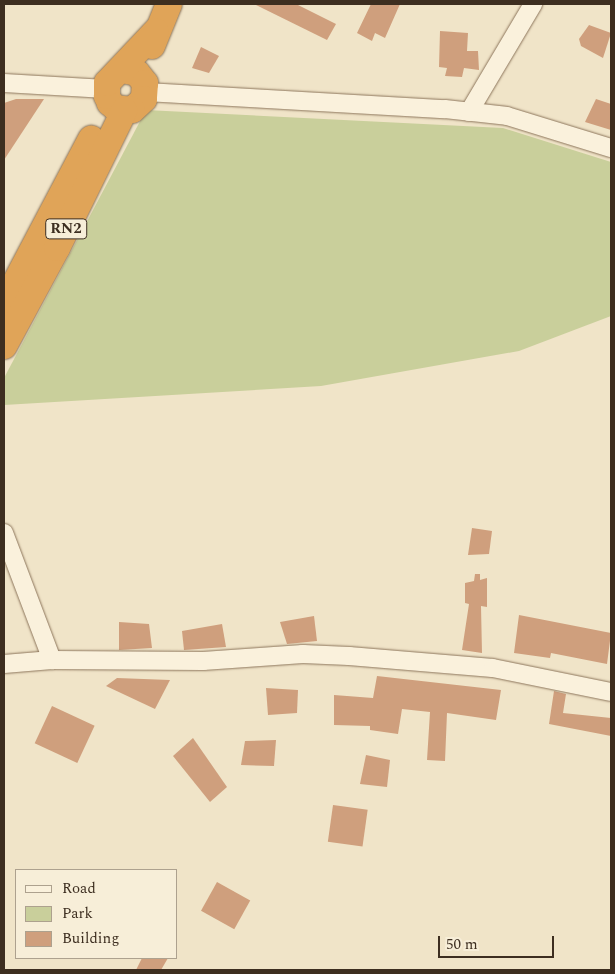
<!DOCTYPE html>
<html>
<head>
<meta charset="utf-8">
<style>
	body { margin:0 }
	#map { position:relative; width:615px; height:974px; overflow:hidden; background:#f0e4c8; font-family:Spectral,serif }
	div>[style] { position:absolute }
	.green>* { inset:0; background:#c9cf9b }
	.building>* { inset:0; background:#cf9f7d; transform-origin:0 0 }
	.roads { filter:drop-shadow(0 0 1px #8d765c) drop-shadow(0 0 1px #8d765c) }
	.minor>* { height:18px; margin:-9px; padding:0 9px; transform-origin:9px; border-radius:9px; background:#faf1dc }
	.highway>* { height:26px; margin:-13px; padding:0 13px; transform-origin:13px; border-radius:13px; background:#e0a458 }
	span { translate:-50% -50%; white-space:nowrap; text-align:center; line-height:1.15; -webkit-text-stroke:4.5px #f7eed8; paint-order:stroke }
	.shield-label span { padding:1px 4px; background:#f7eed8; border:1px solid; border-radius:4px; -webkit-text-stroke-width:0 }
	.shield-label { font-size:15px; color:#3d2e20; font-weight:700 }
	.frame { position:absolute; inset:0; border:5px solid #3d2e20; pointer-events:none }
	.legend { position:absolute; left:15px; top:869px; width:162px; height:90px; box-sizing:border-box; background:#f7eed8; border:1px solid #ada18e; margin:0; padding:6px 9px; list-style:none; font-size:15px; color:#3d2e20 }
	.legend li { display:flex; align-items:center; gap:10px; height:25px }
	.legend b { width:25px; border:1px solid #ada18e }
	.scale { position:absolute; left:438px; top:936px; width:116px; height:22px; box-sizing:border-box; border:2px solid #3d2e20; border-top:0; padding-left:6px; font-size:15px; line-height:18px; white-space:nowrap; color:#3d2e20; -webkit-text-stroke:4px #f7eed8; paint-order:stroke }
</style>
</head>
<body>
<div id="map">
	<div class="green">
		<i style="clip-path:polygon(146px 110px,503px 128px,611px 162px,611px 316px,519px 351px,321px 386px,4px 405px,4px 378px)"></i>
	</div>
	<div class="building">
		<i style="clip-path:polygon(254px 4px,296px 4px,336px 24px,327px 40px)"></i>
		<i style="clip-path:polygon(371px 4px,400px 4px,385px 38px,375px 33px,372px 41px,357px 33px)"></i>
		<i style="clip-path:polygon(589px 25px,611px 33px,603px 58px,581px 46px,579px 39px)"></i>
		<i style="clip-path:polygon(440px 31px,468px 33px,467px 51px,478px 51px,479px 70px,464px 68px,462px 77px,445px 76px,447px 68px,439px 67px)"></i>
		<i style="clip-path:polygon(201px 47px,219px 56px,209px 73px,192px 68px)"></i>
		<i style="clip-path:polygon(16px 99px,44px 99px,4px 160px,4px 103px)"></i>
		<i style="clip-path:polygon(596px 99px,611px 104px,611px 130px,585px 122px)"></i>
		<i style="clip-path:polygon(472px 528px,492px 531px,489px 554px,468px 555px)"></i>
		<i style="clip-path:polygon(475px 574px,480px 574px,480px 580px,487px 578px,487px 607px,481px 606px,482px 653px,462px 650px,469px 604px,465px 603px,465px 583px,474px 581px)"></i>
		<i style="clip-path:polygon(519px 615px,611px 633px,607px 664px,551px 653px,550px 658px,514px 653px)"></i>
		<i style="clip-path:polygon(314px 616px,317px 641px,287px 644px,280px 622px)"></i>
		<i style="clip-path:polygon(119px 622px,149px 624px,152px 648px,119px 650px)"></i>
		<i style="clip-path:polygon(222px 624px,226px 647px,184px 650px,182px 631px)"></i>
		<i style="clip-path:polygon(377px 676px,501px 690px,496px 720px,447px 713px,445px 761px,427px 760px,430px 712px,402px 709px,398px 734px,370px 730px,370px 726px,334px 725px,334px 695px,373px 698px)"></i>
		<i style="clip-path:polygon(117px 678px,170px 680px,155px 709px,106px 686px)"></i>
		<i style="clip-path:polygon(266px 688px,298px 690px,297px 713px,268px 715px)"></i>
		<i style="clip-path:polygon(554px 691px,566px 694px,563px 713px,611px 718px,611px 736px,549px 724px)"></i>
		<i style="left:52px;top:706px;width:47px;height:41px;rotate:25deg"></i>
		<i style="clip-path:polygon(193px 738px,227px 787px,210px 802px,173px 756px)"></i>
		<i style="clip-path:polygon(276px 740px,274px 766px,241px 765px,245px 741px)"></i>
		<i style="clip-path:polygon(366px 755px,390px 760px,387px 787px,360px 784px)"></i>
		<i style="left:333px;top:805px;width:35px;height:37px;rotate:8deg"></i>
		<i style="left:217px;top:882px;width:38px;height:33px;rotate:29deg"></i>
		<i style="clip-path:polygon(142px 958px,168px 958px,161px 970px,136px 970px)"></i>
	</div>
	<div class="roads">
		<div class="minor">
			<i style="left:4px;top:83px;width:102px;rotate:3.4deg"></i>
			<i style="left:146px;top:92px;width:299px;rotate:3.3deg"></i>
			<i style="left:445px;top:109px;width:62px;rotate:6.4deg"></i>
			<i style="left:507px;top:116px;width:109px;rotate:17.1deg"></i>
			<i style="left:469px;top:112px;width:126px;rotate:-59.3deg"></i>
			<i style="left:4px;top:533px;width:136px;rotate:69.3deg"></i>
			<i style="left:4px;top:664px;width:48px;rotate:-4.8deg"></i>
			<i style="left:52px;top:660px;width:151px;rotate:0.4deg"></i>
			<i style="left:203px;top:661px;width:100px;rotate:-4deg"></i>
			<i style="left:303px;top:654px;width:46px;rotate:2.5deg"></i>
			<i style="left:349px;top:656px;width:144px;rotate:4.8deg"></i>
			<i style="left:493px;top:668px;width:120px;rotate:11.5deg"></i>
		</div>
		<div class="highway">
			<i style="left:152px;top:46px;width:45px;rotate:-68deg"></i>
			<i style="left:122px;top:70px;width:15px;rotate:11deg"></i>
			<i style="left:137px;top:73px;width:13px;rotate:51deg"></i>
			<i style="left:145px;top:83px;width:16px;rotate:94deg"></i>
			<i style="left:144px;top:99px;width:16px;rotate:137deg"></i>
			<i style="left:132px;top:110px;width:16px;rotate:-173deg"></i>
			<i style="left:116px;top:108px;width:8px;rotate:-140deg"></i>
			<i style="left:110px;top:103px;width:8px;rotate:-113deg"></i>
			<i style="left:107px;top:96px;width:13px;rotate:-90deg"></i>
			<i style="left:107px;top:83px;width:71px;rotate:-46.7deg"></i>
			<i style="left:4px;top:304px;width:187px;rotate:-62.2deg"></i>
			<i style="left:4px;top:346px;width:111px;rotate:-61.6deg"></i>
			<i style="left:57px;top:248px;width:153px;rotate:-63.9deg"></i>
		</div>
	</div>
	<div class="shield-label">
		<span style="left:66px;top:229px">RN2</span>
	</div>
	<div class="frame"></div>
	<ul class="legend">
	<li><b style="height:6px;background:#faf1dc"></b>Road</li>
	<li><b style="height:14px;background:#c9cf9b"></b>Park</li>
	<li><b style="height:14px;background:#cf9f7d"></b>Building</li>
	</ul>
	<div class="scale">50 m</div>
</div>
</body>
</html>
